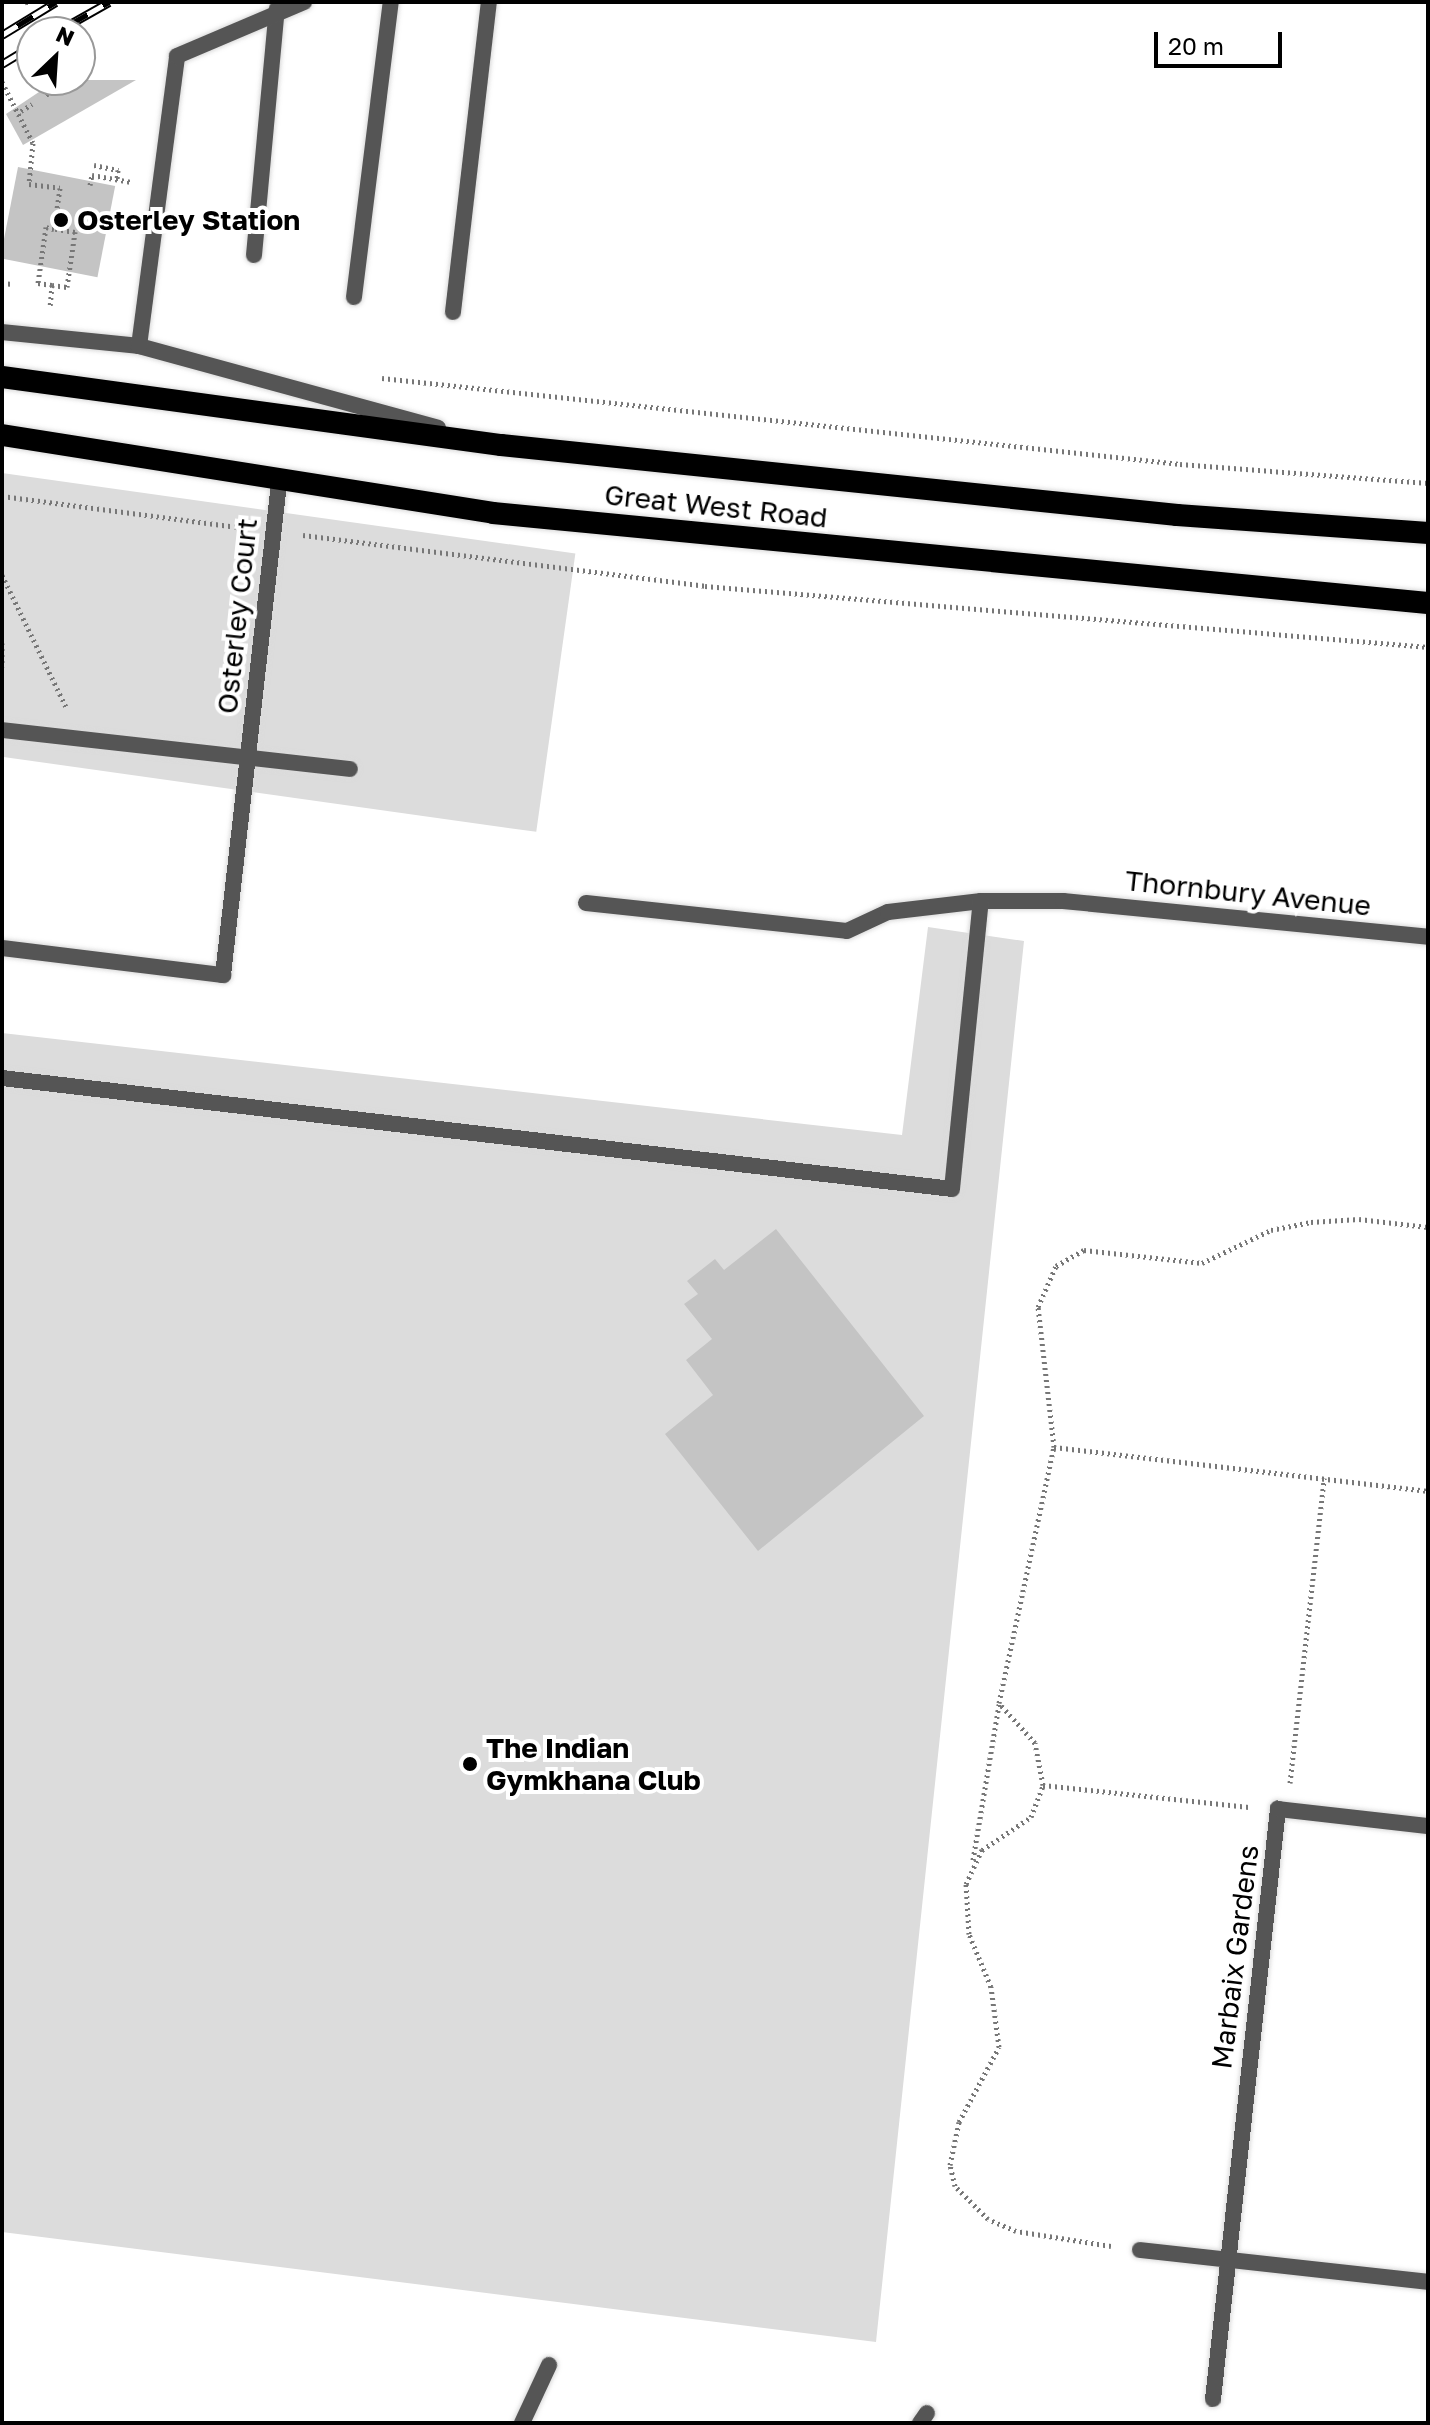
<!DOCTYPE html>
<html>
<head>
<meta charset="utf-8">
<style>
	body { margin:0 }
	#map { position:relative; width:1430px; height:2425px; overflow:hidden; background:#fff; font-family:"Golos Text",sans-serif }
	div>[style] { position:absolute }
	.green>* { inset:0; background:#dcdcdc; transform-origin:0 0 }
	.building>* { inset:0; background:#c4c4c4; transform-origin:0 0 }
	.path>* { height:5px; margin-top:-2.5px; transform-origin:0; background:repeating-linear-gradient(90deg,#777 0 2px,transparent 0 6px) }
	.roads { filter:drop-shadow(0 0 2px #dbdbdb) drop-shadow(0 0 2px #dbdbdb) }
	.service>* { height:16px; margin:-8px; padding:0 8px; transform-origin:8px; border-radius:8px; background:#555 }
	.minor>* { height:16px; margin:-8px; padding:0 8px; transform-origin:8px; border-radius:8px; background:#555 }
	.trunk>* { height:22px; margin:-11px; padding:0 11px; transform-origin:11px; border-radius:11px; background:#000 }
	.rail>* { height:9px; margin-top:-4.5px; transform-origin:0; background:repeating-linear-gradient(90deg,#fff 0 18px,#000 0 36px); box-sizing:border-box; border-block:2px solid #000 }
	.dots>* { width:22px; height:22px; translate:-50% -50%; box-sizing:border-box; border:4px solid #fff; border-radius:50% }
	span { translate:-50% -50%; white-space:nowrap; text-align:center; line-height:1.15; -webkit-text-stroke:8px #fff; paint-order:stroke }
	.poi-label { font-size:28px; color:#000; font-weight:700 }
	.left { translate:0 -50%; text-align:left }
	.street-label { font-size:28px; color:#000 }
	.frame { position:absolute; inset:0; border:4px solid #000; pointer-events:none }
	.north { position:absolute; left:16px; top:16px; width:80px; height:80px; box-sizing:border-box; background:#fff; border:2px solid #999; border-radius:50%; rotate:25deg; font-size:22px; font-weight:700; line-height:32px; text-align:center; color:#000 }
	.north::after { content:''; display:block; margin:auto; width:28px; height:36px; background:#000; clip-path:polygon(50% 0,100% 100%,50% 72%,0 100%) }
	.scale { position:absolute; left:1154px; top:32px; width:128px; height:36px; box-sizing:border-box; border:4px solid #000; border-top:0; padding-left:10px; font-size:24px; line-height:28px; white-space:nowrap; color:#000; -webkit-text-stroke:6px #fff; paint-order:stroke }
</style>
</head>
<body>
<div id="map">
	<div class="green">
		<i style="left:2px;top:473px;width:579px;height:281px;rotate:8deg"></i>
		<i style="clip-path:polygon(928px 927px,1024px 941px,876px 2342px,2px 2232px,2px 1033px,902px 1135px)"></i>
	</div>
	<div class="building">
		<i style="clip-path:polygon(57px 80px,136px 80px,23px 145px,6px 114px)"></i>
		<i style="left:18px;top:167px;width:99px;height:93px;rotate:11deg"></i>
		<i style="clip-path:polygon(776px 1229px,924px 1416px,758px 1551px,665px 1434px,713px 1395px,686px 1360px,712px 1339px,684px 1304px,698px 1294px,687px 1281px,715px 1259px,724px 1270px)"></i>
	</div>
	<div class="path">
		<i style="left:27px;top:2px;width:4px;rotate:56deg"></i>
		<i style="left:2px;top:82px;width:68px;rotate:63.1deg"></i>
		<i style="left:33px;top:143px;width:41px;rotate:95.6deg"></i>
		<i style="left:29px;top:184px;width:31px;rotate:7deg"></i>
		<i style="left:60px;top:188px;width:41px;rotate:98.3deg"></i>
		<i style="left:54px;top:229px;width:8px;rotate:-166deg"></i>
		<i style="left:46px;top:227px;width:57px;rotate:98.1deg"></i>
		<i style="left:38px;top:283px;width:14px;rotate:8deg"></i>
		<i style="left:52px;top:285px;width:23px;rotate:95deg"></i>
		<i style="left:65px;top:82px;width:4px;rotate:-34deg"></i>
		<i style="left:46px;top:95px;width:5px;rotate:-37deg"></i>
		<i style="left:21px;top:111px;width:13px;rotate:-32deg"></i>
		<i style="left:94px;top:165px;width:25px;rotate:12deg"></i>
		<i style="left:118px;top:170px;width:9px;rotate:96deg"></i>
		<i style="left:90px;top:185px;width:10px;rotate:-79deg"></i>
		<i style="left:92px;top:175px;width:40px;rotate:10deg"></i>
		<i style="left:2px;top:283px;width:11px;rotate:5deg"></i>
		<i style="left:52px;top:285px;width:15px;rotate:8deg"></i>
		<i style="left:67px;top:287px;width:56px;rotate:-81.7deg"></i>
		<i style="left:75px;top:232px;width:20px;rotate:-171deg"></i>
		<i style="left:382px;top:378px;width:803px;rotate:6.15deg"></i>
		<i style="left:1180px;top:464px;width:249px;rotate:4.4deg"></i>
		<i style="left:2px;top:496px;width:245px;rotate:7.5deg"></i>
		<i style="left:303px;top:535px;width:405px;rotate:7.2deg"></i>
		<i style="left:705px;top:586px;width:726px;rotate:4.82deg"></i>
		<i style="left:2px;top:575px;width:147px;rotate:64.1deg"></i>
		<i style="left:2px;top:643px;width:24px;rotate:90deg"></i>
		<i style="left:1054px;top:1447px;width:377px;rotate:6.7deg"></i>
		<i style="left:1290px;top:1783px;width:307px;rotate:-83.6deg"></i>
		<i style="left:1043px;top:1785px;width:207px;rotate:6.1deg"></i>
		<i style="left:973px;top:1860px;width:158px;rotate:-80.5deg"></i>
		<i style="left:1111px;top:2246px;width:96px;rotate:-171deg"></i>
		<i style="left:1016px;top:2231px;width:30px;rotate:-157deg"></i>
		<i style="left:988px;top:2219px;width:47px;rotate:-135deg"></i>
		<i style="left:955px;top:2186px;width:22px;rotate:-103deg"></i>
		<i style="left:950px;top:2165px;width:44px;rotate:-78.2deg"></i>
		<i style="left:959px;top:2122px;width:85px;rotate:-61.9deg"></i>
		<i style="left:999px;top:2047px;width:61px;rotate:-97.6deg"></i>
		<i style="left:991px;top:1987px;width:57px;rotate:-112.5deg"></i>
		<i style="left:969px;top:1934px;width:50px;rotate:-93.4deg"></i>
		<i style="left:966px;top:1884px;width:38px;rotate:-65deg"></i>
		<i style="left:982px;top:1850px;width:59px;rotate:-34deg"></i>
		<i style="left:1031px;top:1817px;width:34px;rotate:-69deg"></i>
		<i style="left:1043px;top:1785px;width:43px;rotate:-100.8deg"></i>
		<i style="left:1035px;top:1743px;width:54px;rotate:-132deg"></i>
		<i style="left:999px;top:1703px;width:262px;rotate:-77.9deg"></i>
		<i style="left:1054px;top:1447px;width:141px;rotate:-96.5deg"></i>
		<i style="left:1038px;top:1307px;width:45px;rotate:-66.3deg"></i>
		<i style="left:1056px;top:1266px;width:32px;rotate:-30deg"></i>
		<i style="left:1084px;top:1250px;width:119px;rotate:6.3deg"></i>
		<i style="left:1202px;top:1263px;width:76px;rotate:-25.6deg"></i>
		<i style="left:1271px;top:1230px;width:41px;rotate:-11.3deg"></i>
		<i style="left:1311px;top:1222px;width:48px;rotate:-3.6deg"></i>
		<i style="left:1359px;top:1219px;width:69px;rotate:6.6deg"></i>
	</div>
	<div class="roads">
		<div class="service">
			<i style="left:254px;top:255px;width:247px;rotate:-84.7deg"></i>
			<i style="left:354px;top:297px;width:297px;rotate:-82.9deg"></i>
			<i style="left:453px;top:312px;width:312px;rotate:-83.4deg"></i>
			<i style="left:2px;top:332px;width:138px;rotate:5.8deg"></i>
			<i style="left:139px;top:346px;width:310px;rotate:15.3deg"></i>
			<i style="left:139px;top:346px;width:292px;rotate:-82.5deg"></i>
			<i style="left:177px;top:56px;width:138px;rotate:-23deg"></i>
			<i style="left:586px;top:903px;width:262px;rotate:6.1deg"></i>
			<i style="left:847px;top:931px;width:45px;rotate:-24.9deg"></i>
			<i style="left:888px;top:912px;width:94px;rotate:-6.7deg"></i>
			<i style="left:981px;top:901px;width:82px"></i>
			<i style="left:2px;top:1078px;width:956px;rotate:6.66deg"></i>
			<i style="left:952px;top:1189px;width:289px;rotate:-84.3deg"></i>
			<i style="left:522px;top:2423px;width:64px;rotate:-65deg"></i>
		</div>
		<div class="minor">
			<i style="left:2px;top:730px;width:350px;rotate:6.4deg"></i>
			<i style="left:1063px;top:901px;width:367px;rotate:5.6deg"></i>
			<i style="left:2px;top:948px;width:223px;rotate:7deg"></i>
			<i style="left:223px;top:975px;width:497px;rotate:-83.5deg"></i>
			<i style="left:1140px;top:2250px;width:290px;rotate:6.3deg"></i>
			<i style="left:1213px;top:2399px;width:594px;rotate:-83.71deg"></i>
			<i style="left:1278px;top:1809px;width:151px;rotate:6.5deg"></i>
			<i style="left:920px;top:2423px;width:12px;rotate:-55deg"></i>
		</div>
		<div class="trunk">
			<i style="left:2px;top:377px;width:504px;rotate:7.76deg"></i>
			<i style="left:501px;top:445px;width:680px;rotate:5.91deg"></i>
			<i style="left:1177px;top:515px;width:252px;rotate:4.1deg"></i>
			<i style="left:2px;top:435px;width:497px;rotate:9deg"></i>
			<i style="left:493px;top:513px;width:939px;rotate:5.5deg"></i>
		</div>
	</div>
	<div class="rail">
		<i style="left:56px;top:32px;width:61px;rotate:-29.5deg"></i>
		<i style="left:2px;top:35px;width:63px;rotate:-31.4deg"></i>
		<i style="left:2px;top:64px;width:35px;rotate:-31deg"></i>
	</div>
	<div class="dots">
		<i style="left:61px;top:220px;background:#000"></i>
		<i style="left:470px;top:1764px;background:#000"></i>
	</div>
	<div class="poi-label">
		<span class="left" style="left:77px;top:220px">Osterley Station</span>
		<span class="left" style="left:486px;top:1764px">The Indian<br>Gymkhana Club</span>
	</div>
	<div class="street-label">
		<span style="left:716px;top:506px;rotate:6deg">Great West Road</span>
		<span style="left:237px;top:616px;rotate:-84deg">Osterley Court</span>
		<span style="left:1248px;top:893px;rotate:6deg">Thornbury Avenue</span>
		<span style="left:1235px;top:1957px;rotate:-83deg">Marbaix Gardens</span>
	</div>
	<div class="frame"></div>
	<div class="north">N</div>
	<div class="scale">20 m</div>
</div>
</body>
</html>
